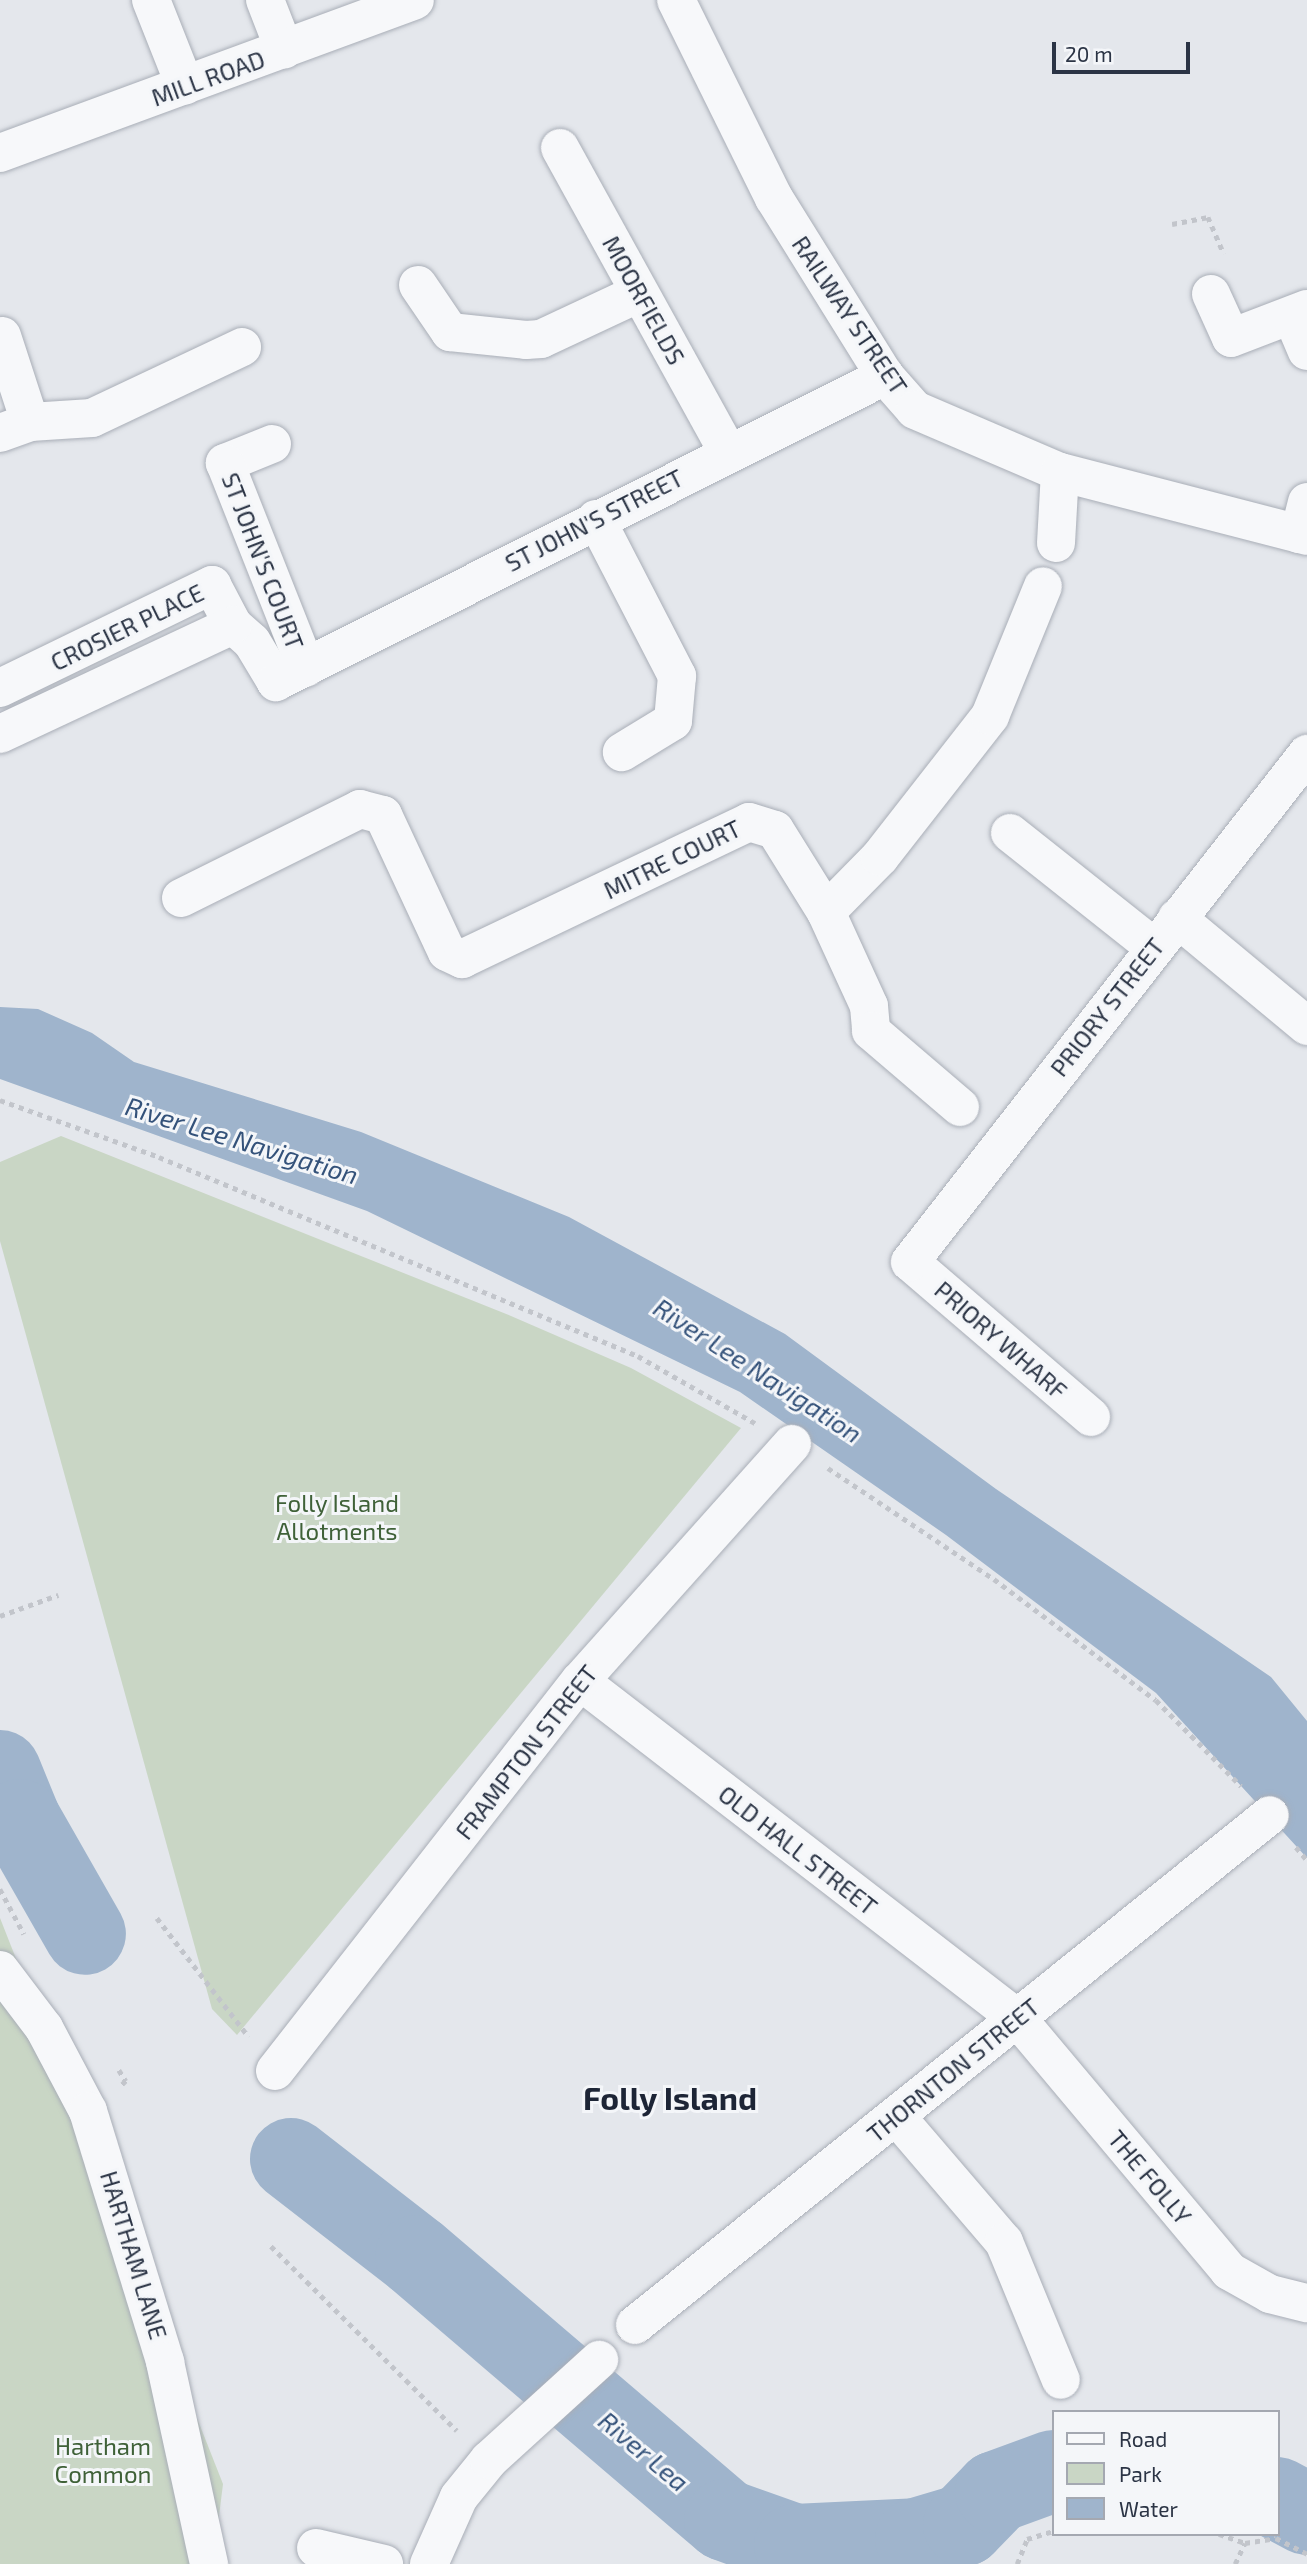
<!DOCTYPE html>
<html>
<head>
<meta charset="utf-8">
<style>
	body { margin:0 }
	#map { position:relative; width:1307px; height:2564px; overflow:hidden; background:#e4e7ec; font-family:"Exo 2",sans-serif }
	div>[style] { position:absolute }
	.green>* { inset:0; background:#c9d6c5 }
	.water>* { inset:0; background:#9fb4cc }
	.river>* { height:82px; margin:-41px; padding:0 41px; transform-origin:41px; border-radius:41px; background:#9fb4cc }
	.path>* { height:4.5px; margin-top:-2.25px; transform-origin:0; background:repeating-linear-gradient(90deg,#c2c5cb 0 5px,transparent 0 10px) }
	.roads { filter:drop-shadow(0 0 2px #a9aeb7) drop-shadow(0 0 2px #a9aeb7) }
	.minor>* { height:38px; margin:-19px; padding:0 19px; transform-origin:19px; border-radius:19px; background:#f7f8fa }
	span { translate:-50% -50%; white-space:nowrap; text-align:center; line-height:1.15; -webkit-text-stroke:6px #f4f6f9; paint-order:stroke }
	.street-label { font-size:24px; color:#2b3445 }
	.park-label { font-size:24px; color:#3f6138 }
	.water-label { font-size:26px; color:#34527a; font-style:italic }
	.district-label { font-size:32px; color:#1d2536; font-weight:700 }
	.legend { position:absolute; left:1052px; top:2410px; width:228px; height:126px; box-sizing:border-box; background:#f4f6f9; border:2px solid #a4a8b1; margin:0; padding:9px 12px; list-style:none; font-size:21px; color:#2b3445 }
	.legend li { display:flex; align-items:center; gap:14px; height:35px }
	.legend b { width:35px; border:2px solid #a4a8b1 }
	.scale { position:absolute; left:1052px; top:42px; width:138px; height:32px; box-sizing:border-box; border:4px solid #2b3445; border-top:0; padding-left:9px; font-size:21px; line-height:24px; white-space:nowrap; color:#2b3445; -webkit-text-stroke:5px #f4f6f9; paint-order:stroke }
</style>
</head>
<body>
<div id="map">
	<div class="green">
		<i style="clip-path:polygon(61px 1136px,511px 1316px,631px 1368px,741px 1428px,237px 2035px,212px 2009px,0 1241px,0 1162px)"></i>
		<i style="clip-path:polygon(0 1918px,223px 2484px,213px 2564px,0 2564px)"></i>
	</div>
	<div class="water">
		<i style="clip-path:polygon(0 1007px,38px 1009px,92px 1033px,134px 1062px,361px 1132px,569px 1217px,785px 1334px,996px 1489px,1271px 1677px,1307px 1721px,1307px 1858px,1156px 1693px,946px 1535px,740px 1392px,367px 1211px,0 1079px)"></i>
	</div>
	<div class="river">
		<i style="left:0;top:1771px;width:53px;rotate:67.8deg"></i>
		<i style="left:20px;top:1820px;width:131px;rotate:60.3deg"></i>
		<i style="left:291px;top:2159px;width:158px;rotate:37.8deg"></i>
		<i style="left:416px;top:2256px;width:406px;rotate:40.5deg"></i>
		<i style="left:725px;top:2520px;width:74px;rotate:19.7deg"></i>
		<i style="left:795px;top:2545px;width:121px;rotate:-2.8deg"></i>
		<i style="left:916px;top:2539px;width:50px;rotate:-16.3deg"></i>
		<i style="left:964px;top:2525px;width:46px;rotate:-45.9deg"></i>
		<i style="left:996px;top:2492px;width:61px;rotate:-20.2deg"></i>
		<i style="left:1277px;top:2498px;width:34px;rotate:28deg"></i>
	</div>
	<div class="path">
		<i style="left:1172px;top:224px;width:37px;rotate:-11deg"></i>
		<i style="left:1208px;top:217px;width:40px;rotate:66.6deg"></i>
		<i style="left:0;top:1100px;width:169px;rotate:19.7deg"></i>
		<i style="left:159px;top:1157px;width:519px;rotate:22.56deg"></i>
		<i style="left:638px;top:1356px;width:135px;rotate:29.8deg"></i>
		<i style="left:828px;top:1468px;width:200px;rotate:33.8deg"></i>
		<i style="left:994px;top:1579px;width:202px;rotate:36.8deg"></i>
		<i style="left:1156px;top:1700px;width:121px;rotate:45.3deg"></i>
		<i style="left:0;top:1616px;width:62px;rotate:-19.9deg"></i>
		<i style="left:1296px;top:1847px;width:17px;rotate:50deg"></i>
		<i style="left:0;top:1889px;width:51px;rotate:61.9deg"></i>
		<i style="left:157px;top:1918px;width:150px;rotate:52.3deg"></i>
		<i style="left:119px;top:2070px;width:13px;rotate:58deg"></i>
		<i style="left:126px;top:2081px;width:6px;rotate:135deg"></i>
		<i style="left:271px;top:2246px;width:262px;rotate:44.8deg"></i>
		<i style="left:1219px;top:2534px;width:28px;rotate:19deg"></i>
		<i style="left:1245px;top:2543px;width:31px;rotate:-9deg"></i>
		<i style="left:1276px;top:2538px;width:35px;rotate:27deg"></i>
		<i style="left:1017px;top:2564px;width:27px;rotate:-68deg"></i>
		<i style="left:1027px;top:2539px;width:27px;rotate:-17deg"></i>
		<i style="left:1235px;top:2564px;width:23px;rotate:-65deg"></i>
	</div>
	<div class="roads">
		<div class="minor">
			<i style="left:151px;top:0;width:92px;rotate:68.4deg"></i>
			<i style="left:265px;top:0;width:53px;rotate:68.8deg"></i>
			<i style="left:676px;top:0;width:221px;rotate:63.7deg"></i>
			<i style="left:774px;top:198px;width:210px;rotate:58.1deg"></i>
			<i style="left:885px;top:376px;width:45px;rotate:48.6deg"></i>
			<i style="left:915px;top:410px;width:158px;rotate:23.2deg"></i>
			<i style="left:1060px;top:472px;width:255px;rotate:14.5deg"></i>
			<i style="left:560px;top:148px;width:347px;rotate:61.1deg"></i>
			<i style="left:0;top:153px;width:442px;rotate:-20.2deg"></i>
			<i style="left:418px;top:285px;width:57px;rotate:55.8deg"></i>
			<i style="left:450px;top:332px;width:76px;rotate:6deg"></i>
			<i style="left:526px;top:340px;width:15px;rotate:-4deg"></i>
			<i style="left:541px;top:339px;width:108px;rotate:-25.1deg"></i>
			<i style="left:1211px;top:294px;width:48px;rotate:65.6deg"></i>
			<i style="left:1231px;top:338px;width:81px;rotate:-20.9deg"></i>
			<i style="left:1292px;top:316px;width:38px;rotate:67deg"></i>
			<i style="left:2px;top:336px;width:90px;rotate:72deg"></i>
			<i style="left:30px;top:422px;width:62px;rotate:-3.7deg"></i>
			<i style="left:92px;top:418px;width:166px;rotate:-25.3deg"></i>
			<i style="left:0;top:433px;width:32px;rotate:-20deg"></i>
			<i style="left:272px;top:444px;width:51px;rotate:158deg"></i>
			<i style="left:225px;top:463px;width:220px;rotate:68.4deg"></i>
			<i style="left:596px;top:519px;width:177px;rotate:62.7deg"></i>
			<i style="left:677px;top:676px;width:45px;rotate:95.1deg"></i>
			<i style="left:673px;top:721px;width:60px;rotate:148.7deg"></i>
			<i style="left:1299px;top:534px;width:33px;rotate:-76deg"></i>
			<i style="left:1056px;top:543px;width:71px;rotate:-86.8deg"></i>
			<i style="left:0;top:688px;width:236px;rotate:-25.9deg"></i>
			<i style="left:212px;top:585px;width:45px;rotate:62.3deg"></i>
			<i style="left:233px;top:625px;width:25px;rotate:42deg"></i>
			<i style="left:252px;top:642px;width:47px;rotate:59deg"></i>
			<i style="left:276px;top:682px;width:682px;rotate:-26.68deg"></i>
			<i style="left:0;top:734px;width:257px;rotate:-25.1deg"></i>
			<i style="left:1010px;top:833px;width:184px;rotate:38.4deg"></i>
			<i style="left:181px;top:898px;width:200px;rotate:-26.4deg"></i>
			<i style="left:360px;top:809px;width:24px;rotate:15deg"></i>
			<i style="left:383px;top:815px;width:151px;rotate:65deg"></i>
			<i style="left:447px;top:952px;width:17px;rotate:25deg"></i>
			<i style="left:462px;top:959px;width:318px;rotate:-25.5deg"></i>
			<i style="left:749px;top:822px;width:27px;rotate:17deg"></i>
			<i style="left:775px;top:830px;width:97px;rotate:58.1deg"></i>
			<i style="left:826px;top:912px;width:77px;rotate:-45.5deg"></i>
			<i style="left:880px;top:857px;width:179px;rotate:-52deg"></i>
			<i style="left:990px;top:716px;width:140px;rotate:-67.8deg"></i>
			<i style="left:826px;top:912px;width:103px;rotate:65.4deg"></i>
			<i style="left:869px;top:1006px;width:25px;rotate:85deg"></i>
			<i style="left:871px;top:1031px;width:117px;rotate:40.5deg"></i>
			<i style="left:1177px;top:918px;width:169px;rotate:39.7deg"></i>
			<i style="left:1091px;top:1417px;width:238px;rotate:-139.4deg"></i>
			<i style="left:910px;top:1262px;width:645px;rotate:-51.99deg"></i>
			<i style="left:580px;top:1681px;width:552px;rotate:37.64deg"></i>
			<i style="left:1017px;top:2018px;width:330px;rotate:50deg"></i>
			<i style="left:1229px;top:2271px;width:47px;rotate:29.3deg"></i>
			<i style="left:1270px;top:2294px;width:38px;rotate:14deg"></i>
			<i style="left:0;top:1970px;width:73px;rotate:52.8deg"></i>
			<i style="left:44px;top:2028px;width:94px;rotate:62.1deg"></i>
			<i style="left:88px;top:2111px;width:263px;rotate:72.9deg"></i>
			<i style="left:165px;top:2362px;width:207px;rotate:77.7deg"></i>
			<i style="left:275px;top:2071px;width:495px;rotate:-52deg"></i>
			<i style="left:580px;top:1681px;width:318px;rotate:-48.2deg"></i>
			<i style="left:896px;top:2116px;width:166px;rotate:49.4deg"></i>
			<i style="left:1004px;top:2242px;width:149px;rotate:67.6deg"></i>
			<i style="left:635px;top:2325px;width:814px;rotate:-38.77deg"></i>
			<i style="left:316px;top:2548px;width:70px;rotate:13.2deg"></i>
			<i style="left:429px;top:2564px;width:73px;rotate:-65.9deg"></i>
			<i style="left:459px;top:2497px;width:48px;rotate:-51deg"></i>
			<i style="left:489px;top:2460px;width:149px;rotate:-42.3deg"></i>
		</div>
	</div>
	<div class="street-label">
		<span style="left:208px;top:78px;rotate:-20deg">MILL ROAD</span>
		<span style="left:644px;top:300px;rotate:61deg">MOORFIELDS</span>
		<span style="left:850px;top:315px;rotate:56deg">RAILWAY STREET</span>
		<span style="left:594px;top:520px;rotate:-27deg">ST JOHN'S STREET</span>
		<span style="left:263px;top:561px;rotate:69deg">ST JOHN'S COURT</span>
		<span style="left:127px;top:627px;rotate:-26deg">CROSIER PLACE</span>
		<span style="left:672px;top:859px;rotate:-26deg">MITRE COURT</span>
		<span style="left:1107px;top:1007px;rotate:-52deg">PRIORY STREET</span>
		<span style="left:1001px;top:1340px;rotate:41deg">PRIORY WHARF</span>
		<span style="left:526px;top:1752px;rotate:-52deg">FRAMPTON STREET</span>
		<span style="left:798px;top:1850px;rotate:38deg">OLD HALL STREET</span>
		<span style="left:953px;top:2070px;rotate:-39deg">THORNTON STREET</span>
		<span style="left:1150px;top:2177px;rotate:50deg">THE FOLLY</span>
		<span style="left:134px;top:2255px;rotate:73deg">HARTHAM LANE</span>
	</div>
	<div class="park-label">
		<span style="left:337px;top:1517px">Folly Island<br>Allotments</span>
		<span style="left:103px;top:2460px">Hartham<br>Common</span>
	</div>
	<div class="water-label">
		<span style="left:242px;top:1140px;rotate:17deg">River Lee Navigation</span>
		<span style="left:758px;top:1370px;rotate:33deg">River Lee Navigation</span>
		<span style="left:644px;top:2451px;rotate:40deg">River Lea</span>
	</div>
	<div class="district-label">
		<span style="left:670px;top:2097px">Folly Island</span>
	</div>
	<ul class="legend">
	<li><b style="height:9px;background:#f7f8fa"></b>Road</li>
	<li><b style="height:19px;background:#c9d6c5"></b>Park</li>
	<li><b style="height:19px;background:#9fb4cc"></b>Water</li>
	</ul>
	<div class="scale">20 m</div>
</div>
</body>
</html>
